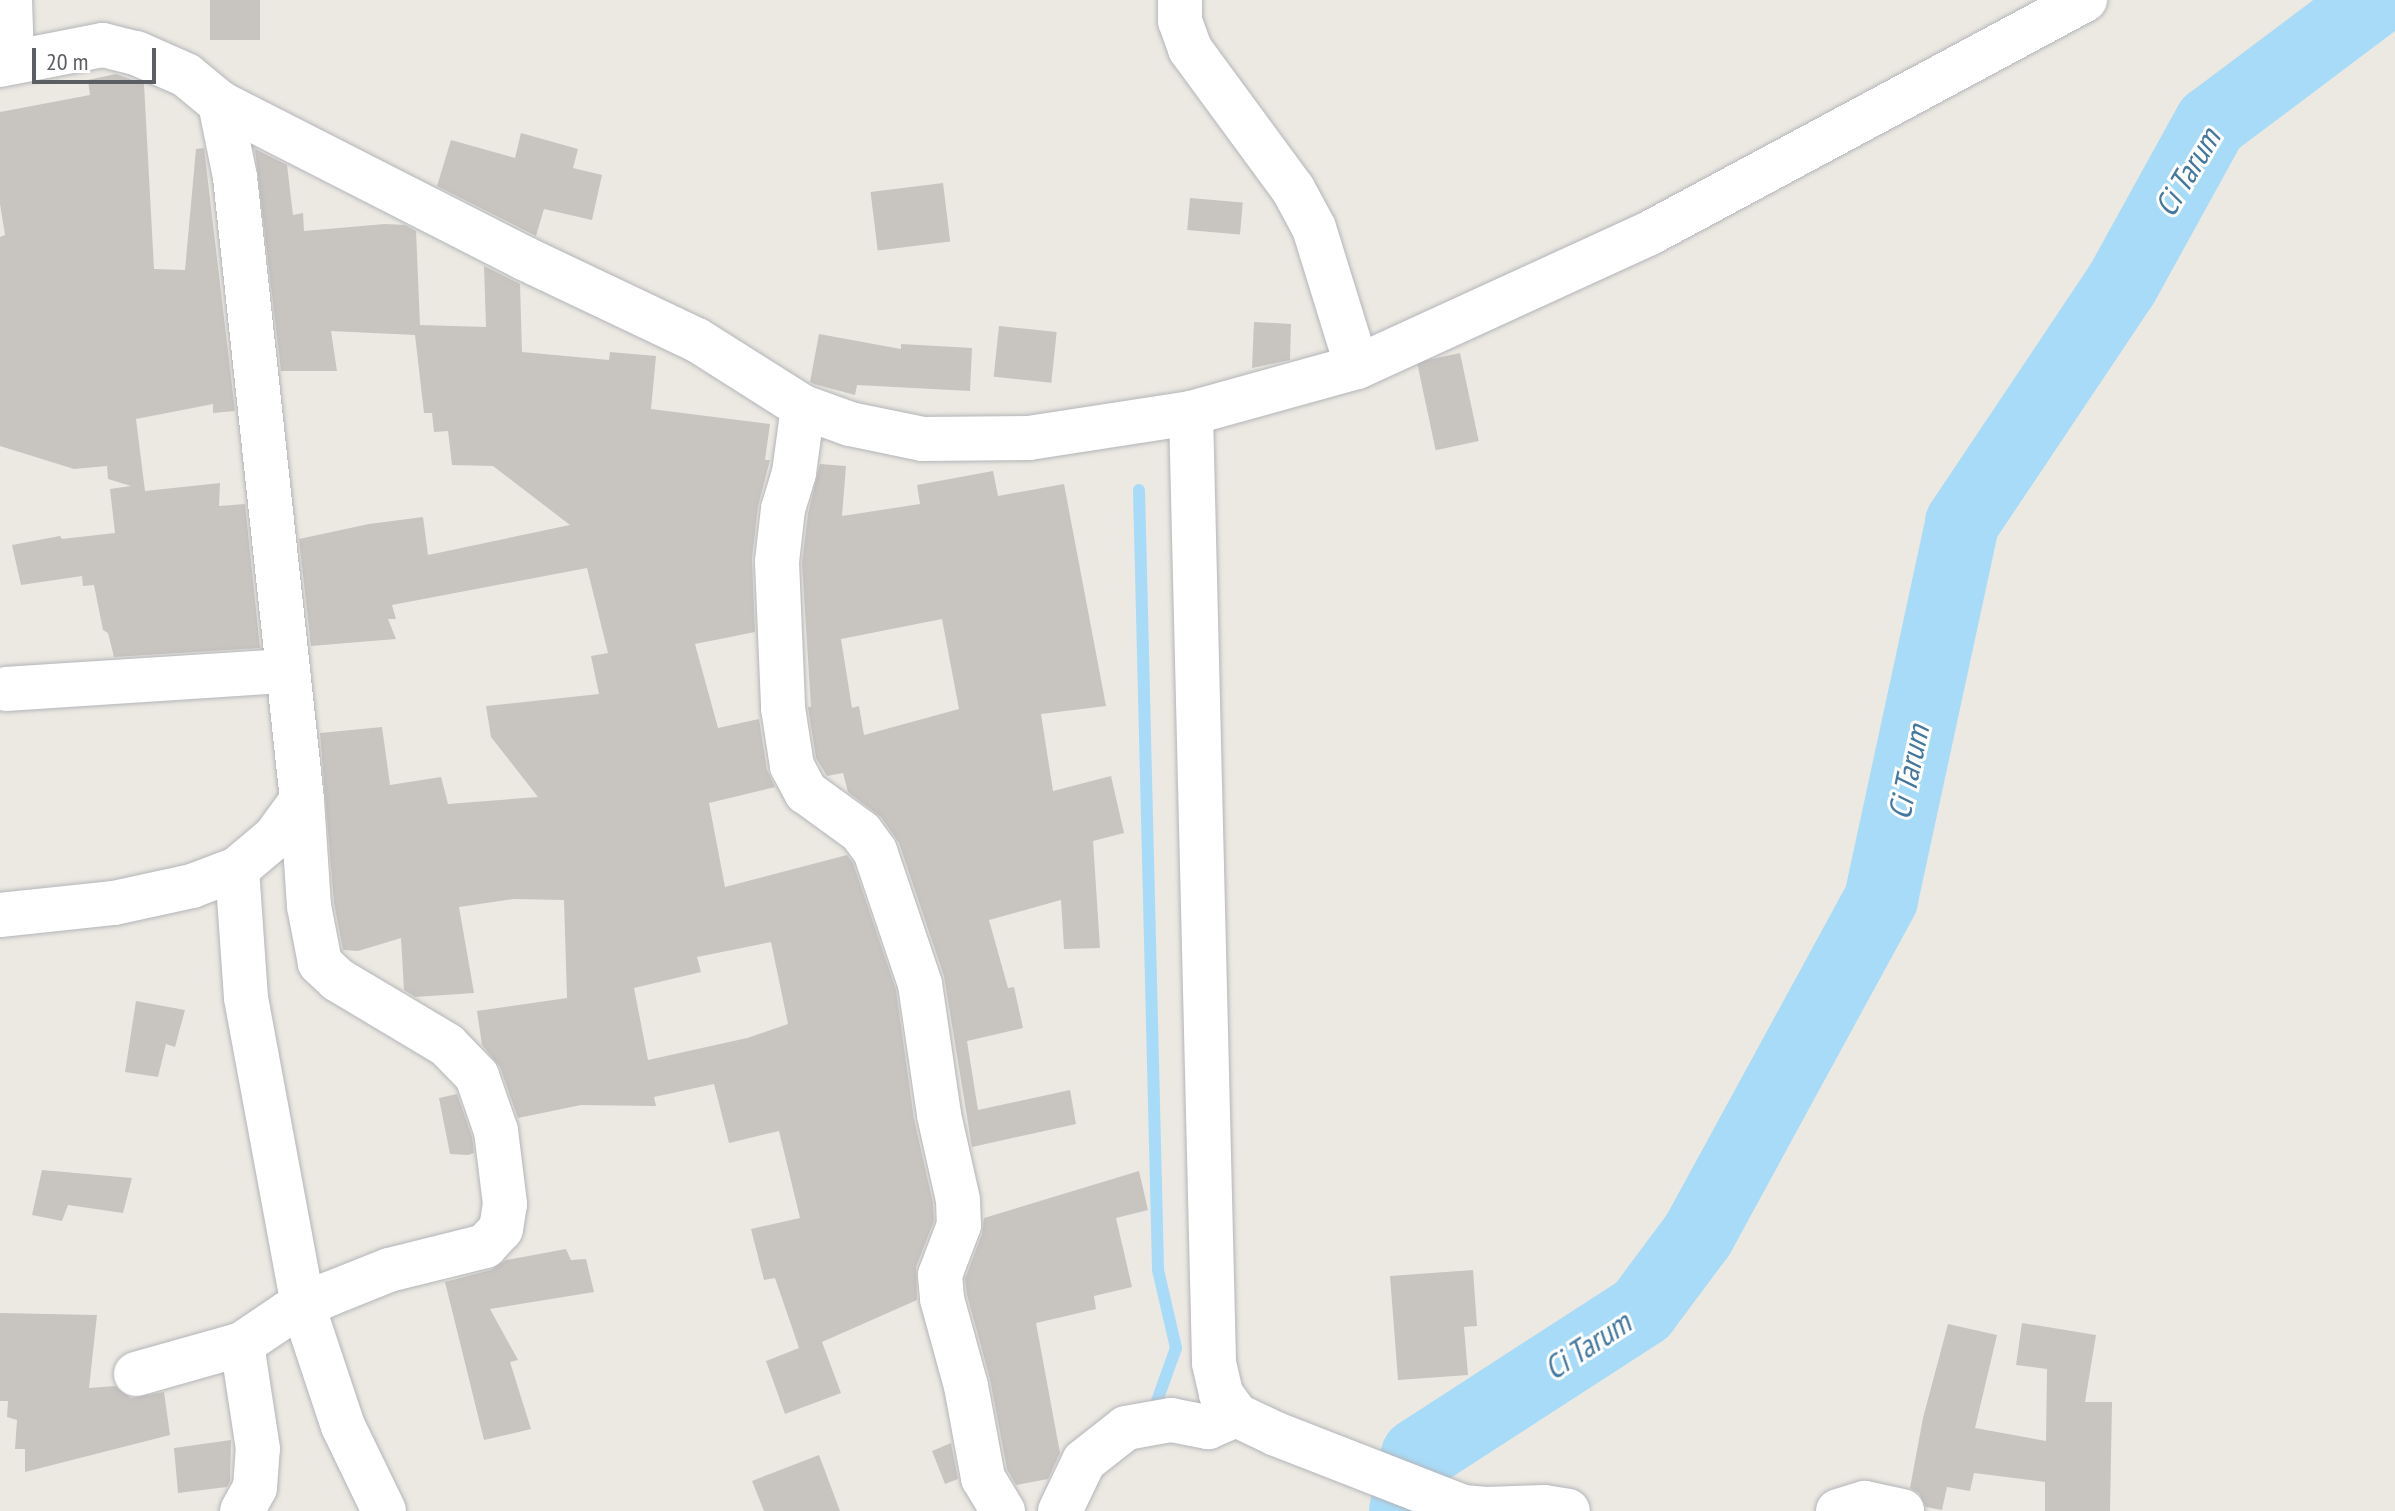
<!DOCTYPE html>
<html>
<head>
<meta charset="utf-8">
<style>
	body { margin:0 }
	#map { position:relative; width:2395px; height:1511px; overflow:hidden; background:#ece9e2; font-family:"PT Sans Narrow",sans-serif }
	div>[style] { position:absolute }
	.stream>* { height:12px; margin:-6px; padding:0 6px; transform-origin:6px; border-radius:6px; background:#a8dbf7 }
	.river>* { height:74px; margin:-37px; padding:0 37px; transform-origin:37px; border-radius:37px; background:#a8dbf7 }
	.building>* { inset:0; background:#c8c4c0; transform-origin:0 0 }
	.roads { filter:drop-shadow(0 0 2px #b3b5b9) drop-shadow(0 0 2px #b3b5b9) }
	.minor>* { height:44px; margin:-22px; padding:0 22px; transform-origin:22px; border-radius:22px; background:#fff }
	span { translate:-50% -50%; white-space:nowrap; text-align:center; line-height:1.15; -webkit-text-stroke:6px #fff; paint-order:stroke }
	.water-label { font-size:32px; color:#44779e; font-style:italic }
	.scale { position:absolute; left:32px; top:48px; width:124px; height:36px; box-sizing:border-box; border:4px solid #5b5e62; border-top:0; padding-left:10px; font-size:24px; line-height:28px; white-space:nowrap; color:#5b5e62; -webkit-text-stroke:6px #fff; paint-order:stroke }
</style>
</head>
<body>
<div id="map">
	<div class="stream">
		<i style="left:1139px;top:490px;width:780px;rotate:88.6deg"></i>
		<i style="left:1158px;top:1270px;width:80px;rotate:77deg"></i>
		<i style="left:1176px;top:1348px;width:71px;rotate:109.7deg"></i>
	</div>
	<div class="river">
		<i style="left:1406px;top:1511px;width:57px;rotate:-77.9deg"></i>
		<i style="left:1418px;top:1455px;width:267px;rotate:-32.9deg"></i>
		<i style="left:1642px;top:1310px;width:94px;rotate:-53.3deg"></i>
		<i style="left:1698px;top:1235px;width:383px;rotate:-61.4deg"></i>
		<i style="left:1881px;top:899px;width:385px;rotate:-77.8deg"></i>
		<i style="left:1962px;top:523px;width:288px;rotate:-56.2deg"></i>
		<i style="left:2122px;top:284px;width:184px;rotate:-61.1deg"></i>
		<i style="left:2211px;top:123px;width:205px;rotate:-36.9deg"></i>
	</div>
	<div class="building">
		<i style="left:210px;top:0;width:50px;height:40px"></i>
		<i style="clip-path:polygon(116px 74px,144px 84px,154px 269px,185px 270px,196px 149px,204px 148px,235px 411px,213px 413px,213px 404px,136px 419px,145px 491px,220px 483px,219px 506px,245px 504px,260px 648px,114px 657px,108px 633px,103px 630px,94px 585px,83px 586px,82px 576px,21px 585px,12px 545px,60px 536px,62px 539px,115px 533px,110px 489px,131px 486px,108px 479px,107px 466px,74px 469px,0 446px,0 237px,5px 235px,0 204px,0 112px,90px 95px,88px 80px)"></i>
		<i style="clip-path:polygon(521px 133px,578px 149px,573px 168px,602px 175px,592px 220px,544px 209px,536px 236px,437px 186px,451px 140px,515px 158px)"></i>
		<i style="clip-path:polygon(evenodd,255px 149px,287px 165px,293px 215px,303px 213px,304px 231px,385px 224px,405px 225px,416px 231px,420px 325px,486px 327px,484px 266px,520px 284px,522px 352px,609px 360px,610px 352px,656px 356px,651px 409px,770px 424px,765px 460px,770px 460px,758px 506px,752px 559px,755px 632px,695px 644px,718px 728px,759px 719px,767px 770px,775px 787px,709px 803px,725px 887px,847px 855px,853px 863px,896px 990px,914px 1119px,933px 1203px,934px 1221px,916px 1267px,917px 1300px,822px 1342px,841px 1393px,785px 1414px,766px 1361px,799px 1348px,775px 1278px,764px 1280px,751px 1229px,800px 1218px,779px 1131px,729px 1143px,714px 1084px,654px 1097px,656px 1106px,581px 1105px,518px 1118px,500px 1067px,482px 1045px,477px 1011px,567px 998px,564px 900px,514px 899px,459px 907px,474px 993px,415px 997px,404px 990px,401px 938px,358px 951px,343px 950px,334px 903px,320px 733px,382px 727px,390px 785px,441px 777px,448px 804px,538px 797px,491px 737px,486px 706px,599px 694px,591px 656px,608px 653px,587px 568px,392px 605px,396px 619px,388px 619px,396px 639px,311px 646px,299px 539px,369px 524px,423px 517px,428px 555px,570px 525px,493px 466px,452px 465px,448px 431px,434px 432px,432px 413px,424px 413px,415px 335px,331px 331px,337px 371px,281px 371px,255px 149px,771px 942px,788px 1024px,747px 1038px,648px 1060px,634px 988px,701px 972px,697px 957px,771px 942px)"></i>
		<i style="left:943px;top:183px;width:59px;height:73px;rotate:83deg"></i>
		<i style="left:1190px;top:198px;width:53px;height:32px;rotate:5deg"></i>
		<i style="clip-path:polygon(1254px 322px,1291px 324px,1290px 360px,1252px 368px)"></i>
		<i style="left:999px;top:326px;width:58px;height:51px;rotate:6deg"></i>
		<i style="clip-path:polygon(819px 334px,901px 349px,901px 344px,972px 348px,970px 391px,857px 385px,855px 395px,814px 384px,810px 382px)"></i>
		<i style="left:1460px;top:353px;width:90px;height:44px;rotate:78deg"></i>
		<i style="clip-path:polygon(evenodd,820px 464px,846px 466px,842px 516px,920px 504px,917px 485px,993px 471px,998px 496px,1064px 484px,1106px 706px,1041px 714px,1053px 791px,1111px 776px,1124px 833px,1093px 841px,1100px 948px,1064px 949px,1061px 900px,989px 920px,1008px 988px,1014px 987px,1023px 1028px,967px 1041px,978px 1110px,1070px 1090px,1076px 1124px,972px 1147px,944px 976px,899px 843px,881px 817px,848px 792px,843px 773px,827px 776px,816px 758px,808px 707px,811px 707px,802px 563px,808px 514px,820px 464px,942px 619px,959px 709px,864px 735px,859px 706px,852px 708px,841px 639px,942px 619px)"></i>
		<i style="clip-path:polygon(136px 1001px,185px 1010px,175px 1047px,166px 1044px,158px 1077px,125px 1072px)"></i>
		<i style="clip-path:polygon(457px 1094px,472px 1137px,474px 1153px,468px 1155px,450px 1154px,439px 1098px)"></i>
		<i style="clip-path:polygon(42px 1170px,132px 1178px,123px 1213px,68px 1205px,62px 1221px,32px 1215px)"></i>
		<i style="clip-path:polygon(1139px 1171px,1148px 1210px,1116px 1218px,1132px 1287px,1094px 1296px,1096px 1309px,1036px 1323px,1060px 1453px,1048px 1479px,1016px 1485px,1007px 1469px,990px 1379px,967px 1295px,965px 1279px,982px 1234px,984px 1218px)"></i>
		<i style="clip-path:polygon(566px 1249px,571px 1260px,586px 1259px,594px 1292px,490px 1309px,518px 1360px,510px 1362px,531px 1429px,484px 1440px,445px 1282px,491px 1270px,506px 1260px)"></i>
		<i style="clip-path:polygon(1473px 1270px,1477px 1326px,1464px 1327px,1468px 1375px,1398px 1380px,1390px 1276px)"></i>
		<i style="clip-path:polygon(0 1313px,97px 1315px,89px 1388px,115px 1386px,131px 1398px,164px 1392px,170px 1435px,25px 1472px,25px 1449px,15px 1449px,17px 1420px,7px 1417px,8px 1401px,0 1401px)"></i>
		<i style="clip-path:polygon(2022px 1323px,2096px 1335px,2085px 1402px,2112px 1402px,2110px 1511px,2045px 1511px,2045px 1482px,1974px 1473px,1970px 1491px,1947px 1487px,1942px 1510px,1926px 1507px,1919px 1493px,1910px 1488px,1923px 1418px,1948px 1324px,1997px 1335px,1975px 1428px,2046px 1441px,2047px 1369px,2016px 1365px)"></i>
		<i style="clip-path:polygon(231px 1440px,230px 1481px,227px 1487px,178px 1493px,174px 1448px)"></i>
		<i style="clip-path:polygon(951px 1443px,958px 1479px,945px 1484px,932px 1451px)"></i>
		<i style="clip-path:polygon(819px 1455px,840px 1511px,764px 1511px,752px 1481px)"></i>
	</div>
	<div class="roads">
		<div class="minor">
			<i style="left:10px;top:0;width:60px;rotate:88.1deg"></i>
			<i style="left:1180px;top:0;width:21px;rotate:90deg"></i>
			<i style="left:1180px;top:21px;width:30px;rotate:70deg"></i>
			<i style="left:1190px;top:49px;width:174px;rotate:53.7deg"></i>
			<i style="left:1293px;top:189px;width:44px;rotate:61.7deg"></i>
			<i style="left:1314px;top:228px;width:145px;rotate:72.8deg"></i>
			<i style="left:0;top:65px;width:105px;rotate:-11deg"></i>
			<i style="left:103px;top:45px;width:34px;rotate:14deg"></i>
			<i style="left:136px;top:53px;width:55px;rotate:23.7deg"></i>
			<i style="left:186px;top:75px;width:44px;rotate:39.5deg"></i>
			<i style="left:220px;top:103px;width:341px;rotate:27deg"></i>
			<i style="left:524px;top:258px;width:191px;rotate:25.4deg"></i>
			<i style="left:697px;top:340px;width:125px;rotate:32.3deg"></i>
			<i style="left:803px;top:407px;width:50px;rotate:19.9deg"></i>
			<i style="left:850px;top:424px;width:75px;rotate:11.6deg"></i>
			<i style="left:923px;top:439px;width:106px;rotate:-0.5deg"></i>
			<i style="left:1029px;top:438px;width:164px;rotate:-8.8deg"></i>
			<i style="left:1191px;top:413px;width:172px;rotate:-15.5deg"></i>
			<i style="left:1357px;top:367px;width:320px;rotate:-24.6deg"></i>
			<i style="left:1648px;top:234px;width:496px;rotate:-28.2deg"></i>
			<i style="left:803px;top:407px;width:67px;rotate:97.8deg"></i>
			<i style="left:794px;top:473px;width:38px;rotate:107deg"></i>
			<i style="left:783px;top:509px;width:53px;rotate:96.5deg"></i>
			<i style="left:777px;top:562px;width:146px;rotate:87.6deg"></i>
			<i style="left:783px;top:708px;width:59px;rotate:81.2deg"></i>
			<i style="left:792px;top:766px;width:30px;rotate:62deg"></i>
			<i style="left:806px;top:792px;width:68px;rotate:36deg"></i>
			<i style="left:861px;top:832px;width:24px;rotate:54deg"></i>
			<i style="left:875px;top:851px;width:140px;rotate:71.3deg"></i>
			<i style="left:920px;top:984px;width:132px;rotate:81.7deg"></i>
			<i style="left:939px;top:1115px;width:87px;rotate:77.4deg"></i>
			<i style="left:958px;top:1200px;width:25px;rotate:88deg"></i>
			<i style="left:959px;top:1225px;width:53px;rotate:110.8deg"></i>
			<i style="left:940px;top:1275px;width:24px;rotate:85deg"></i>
			<i style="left:942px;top:1299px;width:90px;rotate:74.6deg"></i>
			<i style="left:966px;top:1386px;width:94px;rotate:79.5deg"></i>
			<i style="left:983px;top:1478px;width:39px;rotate:59deg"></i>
			<i style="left:1191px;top:413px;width:950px;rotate:88.61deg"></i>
			<i style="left:1214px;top:1363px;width:32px;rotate:77deg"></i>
			<i style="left:1221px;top:1394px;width:26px;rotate:54deg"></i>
			<i style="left:1236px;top:1415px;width:44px;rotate:25.4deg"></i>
			<i style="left:1276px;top:1434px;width:201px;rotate:21.3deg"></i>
			<i style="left:1463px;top:1507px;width:23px;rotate:5deg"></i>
			<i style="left:1486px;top:1509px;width:58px;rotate:-2deg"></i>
			<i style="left:1544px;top:1507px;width:24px;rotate:9deg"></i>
			<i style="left:6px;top:689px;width:282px;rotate:-3.7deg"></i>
			<i style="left:237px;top:869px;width:129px;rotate:86deg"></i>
			<i style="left:246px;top:998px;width:313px;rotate:79.5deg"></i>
			<i style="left:303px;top:1306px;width:126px;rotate:71.6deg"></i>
			<i style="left:343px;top:1426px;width:94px;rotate:64.2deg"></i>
			<i style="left:0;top:915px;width:115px;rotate:-6deg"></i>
			<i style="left:114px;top:903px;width:80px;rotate:-12.3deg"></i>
			<i style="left:192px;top:886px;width:48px;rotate:-20.7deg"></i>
			<i style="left:237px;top:869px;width:50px;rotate:-40.1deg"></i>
			<i style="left:275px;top:837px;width:46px;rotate:-53.9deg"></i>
			<i style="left:302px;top:800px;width:627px;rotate:-96.14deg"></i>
			<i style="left:235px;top:177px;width:76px;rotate:-101.5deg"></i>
			<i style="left:136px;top:1374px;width:110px;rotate:-15.8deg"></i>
			<i style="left:242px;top:1511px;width:26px;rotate:-61deg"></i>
			<i style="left:255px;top:1488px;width:39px;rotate:-86deg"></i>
			<i style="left:258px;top:1449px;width:106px;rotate:-98.7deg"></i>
			<i style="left:242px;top:1344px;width:55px;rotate:-34deg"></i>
			<i style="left:288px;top:1313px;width:45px;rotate:-24.9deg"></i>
			<i style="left:329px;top:1294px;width:65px;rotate:-21.8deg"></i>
			<i style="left:389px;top:1270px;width:99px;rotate:-14deg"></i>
			<i style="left:485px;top:1246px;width:23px;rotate:-47deg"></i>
			<i style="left:501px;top:1229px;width:25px;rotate:-81deg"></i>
			<i style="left:505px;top:1204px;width:74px;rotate:-97deg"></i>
			<i style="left:496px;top:1131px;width:58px;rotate:-109.1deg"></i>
			<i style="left:477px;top:1076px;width:43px;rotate:-134.1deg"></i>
			<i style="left:447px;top:1045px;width:127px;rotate:-149.2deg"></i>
			<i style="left:338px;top:980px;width:25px;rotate:-137deg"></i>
			<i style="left:320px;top:963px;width:58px;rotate:-100.9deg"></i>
			<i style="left:309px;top:906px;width:106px;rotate:-93.8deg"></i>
			<i style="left:1060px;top:1511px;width:55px;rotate:-64.4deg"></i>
			<i style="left:1084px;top:1461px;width:53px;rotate:-38.2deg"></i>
			<i style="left:1126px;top:1428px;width:46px;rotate:-10.1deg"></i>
			<i style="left:1171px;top:1420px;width:38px;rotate:11deg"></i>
			<i style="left:1208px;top:1427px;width:30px;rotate:-23deg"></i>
			<i style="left:1838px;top:1511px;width:28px;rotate:-17deg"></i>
			<i style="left:1865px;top:1503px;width:38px;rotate:12deg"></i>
		</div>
	</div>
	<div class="water-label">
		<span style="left:2187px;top:172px;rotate:-59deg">Ci Tarum</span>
		<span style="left:1908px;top:772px;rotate:-78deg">Ci Tarum</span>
		<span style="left:1587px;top:1345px;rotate:-33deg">Ci Tarum</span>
	</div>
	<div class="scale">20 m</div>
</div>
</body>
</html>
